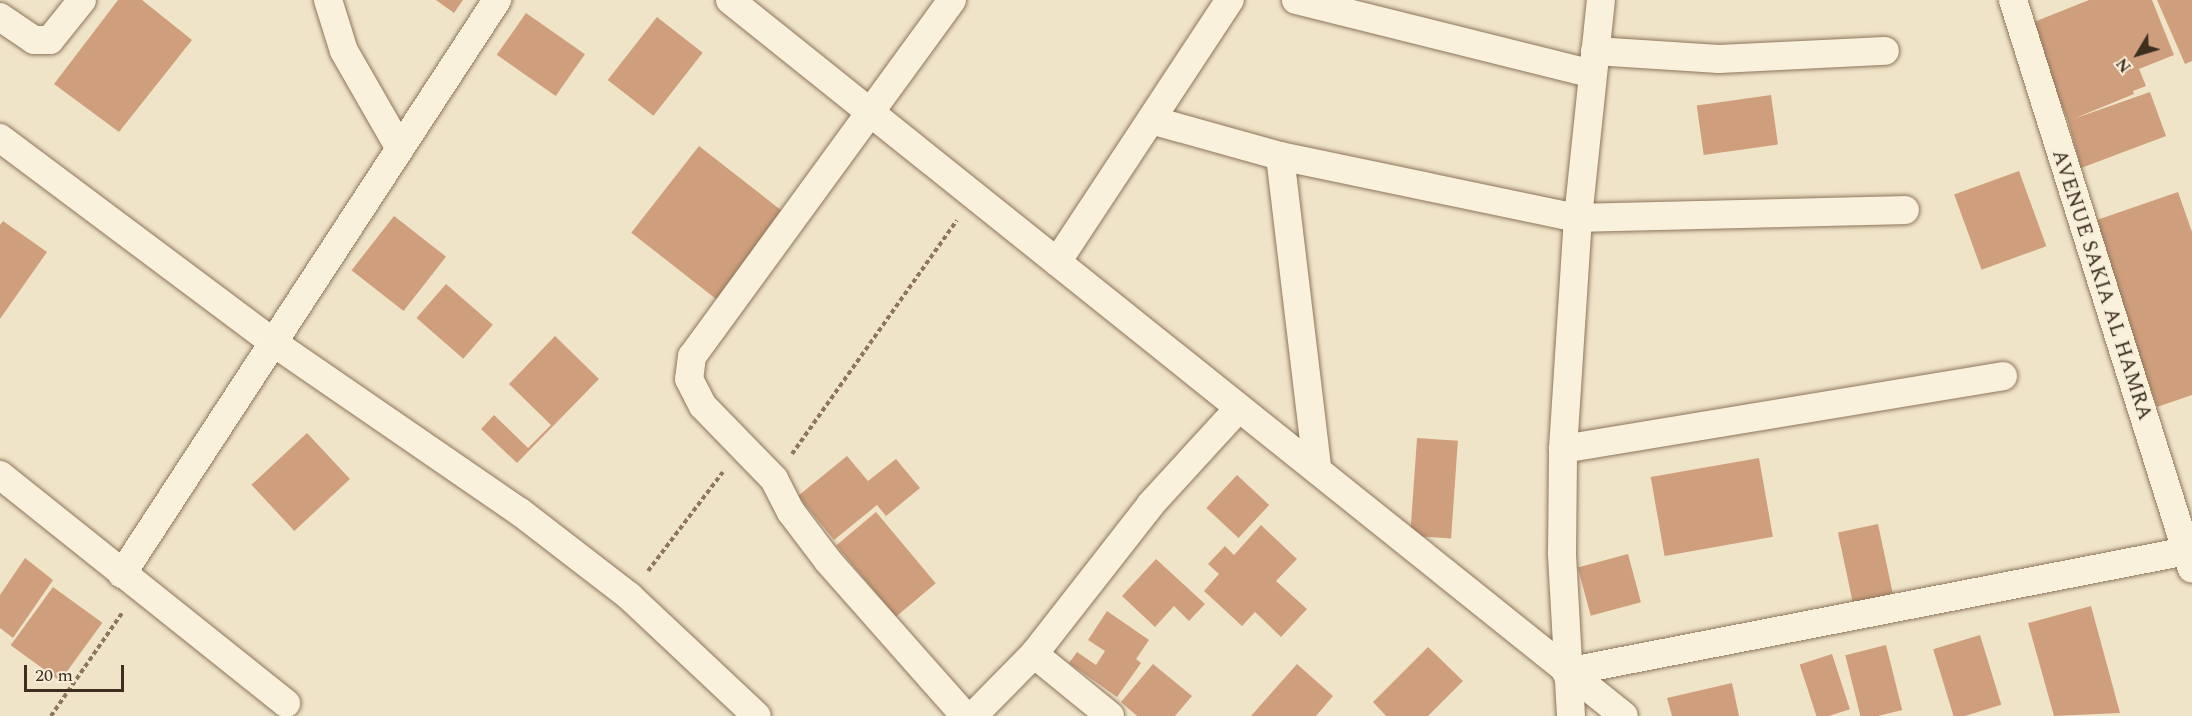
<!DOCTYPE html>
<html>
<head>
<meta charset="utf-8">
<style>
	body { margin:0 }
	#map { position:relative; width:2192px; height:716px; overflow:hidden; background:#f0e4c8; font-family:Spectral,serif }
	div>[style] { position:absolute }
	.building>* { inset:0; background:#cf9f7d; transform-origin:0 0 }
	.path>* { height:4px; margin-top:-2px; transform-origin:0; background:repeating-linear-gradient(90deg,#8d765c 0 4.5px,transparent 0 7.5px) }
	.roads { filter:drop-shadow(0 0 2px #8d765c) drop-shadow(0 0 2px #8d765c) }
	.minor>* { height:28px; margin:-14px; padding:0 14px; transform-origin:14px; border-radius:14px; background:#faf1dc }
	span { translate:-50% -50%; white-space:nowrap; text-align:center; line-height:1.15; -webkit-text-stroke:4.5px #f7eed8; paint-order:stroke }
	.street-label { font-size:21px; color:#3d2e20 }
	.north { position:absolute; left:2108px; top:24px; width:60px; height:60px; -webkit-text-stroke:4px #f7eed8; paint-order:stroke; rotate:232deg; font-size:16px; font-weight:700; line-height:24px; text-align:center; color:#3d2e20 }
	.north::after { content:''; display:block; margin:auto; width:21px; height:27px; background:#3d2e20; clip-path:polygon(50% 0,100% 100%,50% 72%,0 100%) }
	.scale { position:absolute; left:24px; top:665px; width:100px; height:27px; box-sizing:border-box; border:3px solid #3d2e20; border-top:0; padding-left:8px; font-size:18px; line-height:21px; white-space:nowrap; color:#3d2e20; -webkit-text-stroke:4px #f7eed8; paint-order:stroke }
</style>
</head>
<body>
<div id="map">
	<div class="building">
		<i style="clip-path:polygon(118px 0,142px 0,192px 40px,119px 132px,54px 84px)"></i>
		<i style="clip-path:polygon(436px 0,463px 0,454px 13px)"></i>
		<i style="clip-path:polygon(2089px 0,2152px 0,2174px 55px,2139px 69px,2146px 86px,2133px 91px,2134px 94px,2073px 119px,2150px 92px,2166px 136px,2081px 168px,2068px 121px,2029px 24px)"></i>
		<i style="clip-path:polygon(2157px 0,2192px 0,2192px 61px,2185px 64px)"></i>
		<i style="left:526px;top:13px;width:72px;height:51px;rotate:35deg"></i>
		<i style="left:657px;top:17px;width:58px;height:80px;rotate:38deg"></i>
		<i style="left:1771px;top:95px;width:50px;height:75px;rotate:82deg"></i>
		<i style="left:699px;top:146px;width:108px;height:110px;rotate:38deg"></i>
		<i style="left:2019px;top:171px;width:80px;height:69px;rotate:70deg"></i>
		<i style="clip-path:polygon(2178px 192px,2192px 232px,2192px 395px,2157px 407px,2091px 222px)"></i>
		<i style="left:394px;top:216px;width:66px;height:69px;rotate:38deg"></i>
		<i style="clip-path:polygon(3px 221px,47px 252px,0 319px,0 225px)"></i>
		<i style="left:446px;top:284px;width:62px;height:45px;rotate:41deg"></i>
		<i style="clip-path:polygon(555px 336px,599px 379px,517px 463px,481px 429px,494px 415px,528px 448px,551px 425px,509px 384px)"></i>
		<i style="left:307px;top:433px;width:63px;height:76px;rotate:47deg"></i>
		<i style="left:1417px;top:438px;width:41px;height:98px;rotate:4deg"></i>
		<i style="clip-path:polygon(847px 456px,868px 481px,896px 459px,920px 488px,886px 516px,877px 505px,834px 540px,798px 496px)"></i>
		<i style="left:1759px;top:458px;width:80px;height:110px;rotate:80deg"></i>
		<i style="left:1237px;top:475px;width:44px;height:45px;rotate:43deg"></i>
		<i style="left:876px;top:512px;width:93px;height:52px;rotate:50deg"></i>
		<i style="left:1878px;top:524px;width:76px;height:41px;rotate:78deg"></i>
		<i style="clip-path:polygon(1261px 525px,1297px 559px,1276px 581px,1307px 609px,1281px 637px,1255px 612px,1242px 626px,1204px 591px,1219px 574px,1208px 564px,1225px 546px,1234px 555px)"></i>
		<i style="left:1628px;top:554px;width:50px;height:52px;rotate:75deg"></i>
		<i style="clip-path:polygon(25px 558px,53px 580px,13px 638px,0 628px,0 595px)"></i>
		<i style="clip-path:polygon(1156px 559px,1205px 604px,1189px 621px,1174px 606px,1155px 627px,1122px 596px)"></i>
		<i style="left:53px;top:587px;width:61px;height:72px;rotate:36deg"></i>
		<i style="clip-path:polygon(2091px 606px,2120px 713px,2054px 716px,2028px 623px)"></i>
		<i style="clip-path:polygon(1107px 611px,1149px 640px,1136px 659px,1141px 663px,1117px 697px,1069px 663px,1077px 652px,1096px 665px,1105px 651px,1088px 640px)"></i>
		<i style="left:1980px;top:635px;width:73px;height:49px;rotate:73deg"></i>
		<i style="left:1886px;top:645px;width:67px;height:42px;rotate:76deg"></i>
		<i style="clip-path:polygon(1428px 647px,1463px 681px,1428px 716px,1386px 716px,1373px 702px)"></i>
		<i style="left:1832px;top:654px;width:58px;height:34px;rotate:72deg"></i>
		<i style="clip-path:polygon(1153px 664px,1192px 696px,1175px 716px,1137px 716px,1121px 702px)"></i>
		<i style="clip-path:polygon(1297px 664px,1333px 696px,1316px 716px,1251px 716px)"></i>
		<i style="clip-path:polygon(1732px 683px,1739px 716px,1672px 716px,1667px 698px)"></i>
	</div>
	<div class="path">
		<i style="left:792px;top:454px;width:286px;rotate:-54.8deg"></i>
		<i style="left:648px;top:571px;width:124px;rotate:-52.9deg"></i>
		<i style="left:51px;top:716px;width:125px;rotate:-55.4deg"></i>
	</div>
	<div class="roads">
		<div class="minor">
			<i style="left:328px;top:0;width:53px;rotate:72.6deg"></i>
			<i style="left:344px;top:51px;width:111px;rotate:60.2deg"></i>
			<i style="left:730px;top:0;width:1145px;rotate:38.69deg"></i>
			<i style="left:952px;top:0;width:441px;rotate:126.1deg"></i>
			<i style="left:692px;top:356px;width:23px;rotate:97deg"></i>
			<i style="left:689px;top:379px;width:30px;rotate:63deg"></i>
			<i style="left:703px;top:406px;width:102px;rotate:45.8deg"></i>
			<i style="left:774px;top:479px;width:37px;rotate:63deg"></i>
			<i style="left:791px;top:512px;width:61px;rotate:52.9deg"></i>
			<i style="left:828px;top:561px;width:207px;rotate:48.5deg"></i>
			<i style="left:1296px;top:0;width:305px;rotate:14deg"></i>
			<i style="left:2013px;top:0;width:596px;rotate:72.54deg"></i>
			<i style="left:0;top:17px;width:41px;rotate:34.1deg"></i>
			<i style="left:34px;top:40px;width:16px"></i>
			<i style="left:50px;top:40px;width:51px;rotate:-51.3deg"></i>
			<i style="left:1595px;top:51px;width:124px;rotate:3.7deg"></i>
			<i style="left:1719px;top:59px;width:166px;rotate:-2.8deg"></i>
			<i style="left:1151px;top:120px;width:134px;rotate:15.6deg"></i>
			<i style="left:1280px;top:156px;width:304px;rotate:11.8deg"></i>
			<i style="left:1578px;top:218px;width:327px;rotate:-1.4deg"></i>
			<i style="left:0;top:138px;width:339px;rotate:36.8deg"></i>
			<i style="left:271px;top:341px;width:302px;rotate:34.5deg"></i>
			<i style="left:520px;top:512px;width:138px;rotate:37.6deg"></i>
			<i style="left:629px;top:596px;width:175px;rotate:43.2deg"></i>
			<i style="left:1280px;top:156px;width:314px;rotate:83.2deg"></i>
			<i style="left:1057px;top:262px;width:314px;rotate:-56.6deg"></i>
			<i style="left:1563px;top:449px;width:446px;rotate:-9.4deg"></i>
			<i style="left:0;top:475px;width:366px;rotate:38.6deg"></i>
			<i style="left:122px;top:574px;width:686px;rotate:-56.84deg"></i>
			<i style="left:1034px;top:654px;width:98px;rotate:39.2deg"></i>
			<i style="left:1566px;top:672px;width:638px;rotate:-11.03deg"></i>
			<i style="left:973px;top:716px;width:87px;rotate:-45.5deg"></i>
			<i style="left:1034px;top:654px;width:190px;rotate:-52deg"></i>
			<i style="left:1151px;top:504px;width:130px;rotate:-47.5deg"></i>
			<i style="left:1571px;top:716px;width:163px;rotate:-93.2deg"></i>
			<i style="left:1562px;top:553px;width:104px;rotate:-89.4deg"></i>
			<i style="left:1563px;top:449px;width:231px;rotate:-86.3deg"></i>
			<i style="left:1578px;top:218px;width:219px;rotate:-84deg"></i>
		</div>
	</div>
	<div class="street-label">
		<span style="left:2102px;top:285px;rotate:72deg">AVENUE SAKIA AL HAMRA</span>
	</div>
	<div class="north">N</div>
	<div class="scale">20 m</div>
</div>
</body>
</html>
